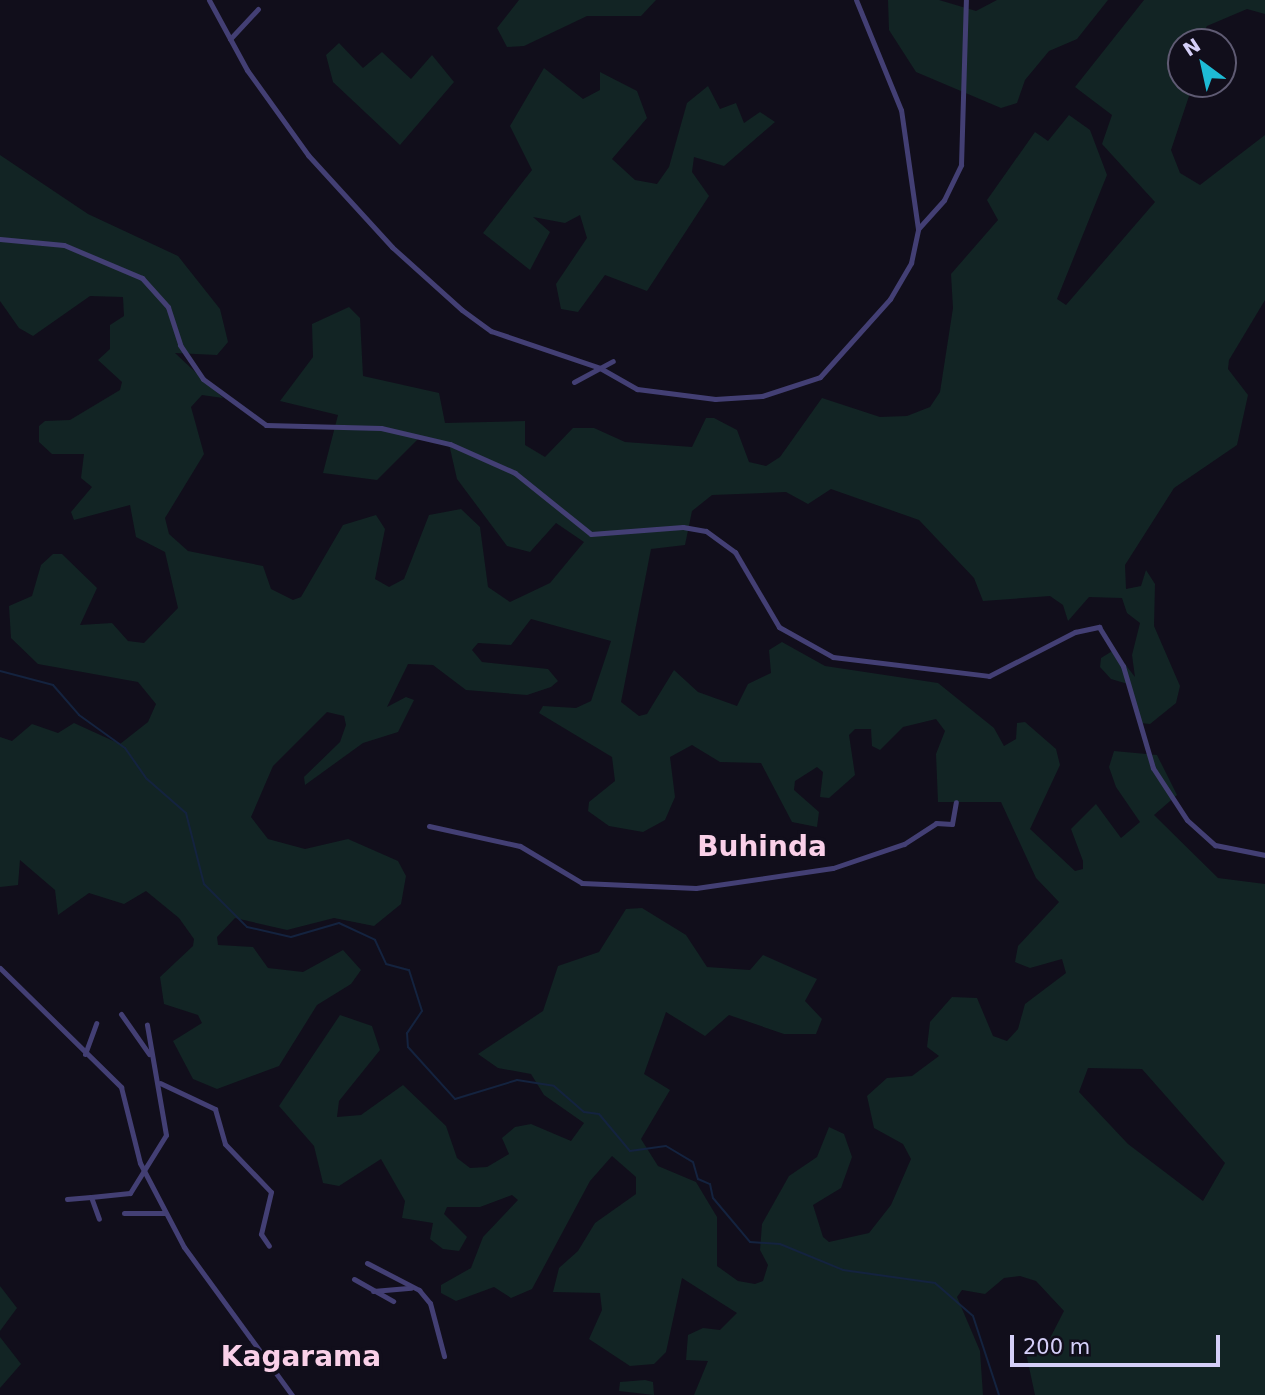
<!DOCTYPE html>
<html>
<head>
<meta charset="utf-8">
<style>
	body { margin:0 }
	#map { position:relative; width:1265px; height:1395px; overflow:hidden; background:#110e1b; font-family:"DejaVu Sans",sans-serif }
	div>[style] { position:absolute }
	.green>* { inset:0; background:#122424 }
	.stream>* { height:2px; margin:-1px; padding:0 1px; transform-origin:1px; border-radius:1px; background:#14233f }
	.minor>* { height:5px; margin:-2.5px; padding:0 2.5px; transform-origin:2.5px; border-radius:2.5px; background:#433f74 }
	span { translate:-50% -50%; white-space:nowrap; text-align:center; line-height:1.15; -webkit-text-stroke:7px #110e1b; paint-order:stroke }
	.quarter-label { font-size:28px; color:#f9d0e8; font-weight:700 }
	.north { position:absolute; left:1167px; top:28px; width:70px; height:70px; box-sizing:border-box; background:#110e1b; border:2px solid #5f5b73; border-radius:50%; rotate:327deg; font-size:19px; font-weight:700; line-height:28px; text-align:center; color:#d5cff8 }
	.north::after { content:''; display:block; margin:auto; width:24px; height:32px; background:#1ebbd5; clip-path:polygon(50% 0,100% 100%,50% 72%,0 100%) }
	.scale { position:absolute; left:1010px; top:1335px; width:210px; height:32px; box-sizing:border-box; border:4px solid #d5cff8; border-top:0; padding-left:9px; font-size:21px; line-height:24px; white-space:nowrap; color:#d5cff8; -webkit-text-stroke:5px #110e1b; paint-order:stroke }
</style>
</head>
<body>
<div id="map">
	<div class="green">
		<i style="clip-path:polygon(519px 0,656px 0,641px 16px,587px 16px,524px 46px,507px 47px,497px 28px)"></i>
		<i style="clip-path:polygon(888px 0,939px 0,976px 11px,997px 0,1108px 0,1077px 39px,1049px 51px,1025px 80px,1017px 103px,1001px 108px,916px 72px,889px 30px)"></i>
		<i style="clip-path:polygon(evenodd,1144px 0,1265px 0,1265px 14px,1247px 9px,1207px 26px,1198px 42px,1181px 42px,1181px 84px,1193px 84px,1171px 150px,1180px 173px,1200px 185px,1265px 135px,1265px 300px,1229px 360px,1228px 369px,1248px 395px,1237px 445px,1174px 488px,1125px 565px,1126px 589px,1141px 586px,1146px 570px,1155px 584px,1154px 626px,1180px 686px,1176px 703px,1150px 724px,1141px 723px,1128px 684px,1111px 679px,1100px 667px,1101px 658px,1114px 650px,1135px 677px,1132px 655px,1140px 623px,1127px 613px,1122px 598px,1089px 597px,1068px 621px,1063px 605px,1050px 596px,983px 601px,974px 578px,919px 520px,831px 489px,808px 504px,786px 492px,712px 495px,692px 511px,685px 545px,651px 549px,621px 702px,639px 716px,647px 714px,674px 670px,698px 692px,737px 706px,748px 684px,771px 673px,769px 650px,782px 642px,825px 666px,938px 683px,994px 728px,1004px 746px,1016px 739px,1017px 723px,1025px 722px,1056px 749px,1060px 765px,1030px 829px,1075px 871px,1083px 869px,1083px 861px,1071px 829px,1096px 804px,1121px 838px,1140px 822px,1116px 787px,1109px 767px,1114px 751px,1157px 755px,1177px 795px,1154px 815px,1218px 878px,1265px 884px,1265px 1395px,1035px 1395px,1026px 1353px,1048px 1342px,1064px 1311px,1036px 1281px,1020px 1276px,1004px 1278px,985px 1294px,962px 1290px,957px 1297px,980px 1351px,983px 1395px,694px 1395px,708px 1361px,686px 1360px,688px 1335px,703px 1328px,720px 1330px,737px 1313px,682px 1278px,666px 1352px,654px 1364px,630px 1366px,589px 1339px,602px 1310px,600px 1293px,553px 1292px,559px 1268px,578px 1251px,595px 1223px,636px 1194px,636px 1177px,612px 1156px,590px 1181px,532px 1289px,511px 1298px,494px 1287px,456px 1301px,441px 1293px,441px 1285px,471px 1268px,483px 1237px,518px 1200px,512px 1195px,480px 1207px,447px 1207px,444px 1214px,467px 1237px,459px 1251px,443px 1249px,430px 1239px,433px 1223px,402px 1218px,405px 1201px,381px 1159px,339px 1186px,323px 1183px,314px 1146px,279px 1106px,340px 1015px,372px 1026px,380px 1050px,339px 1101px,337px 1117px,361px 1115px,403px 1085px,446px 1126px,457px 1158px,470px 1168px,487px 1167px,509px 1154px,502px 1138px,515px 1127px,531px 1124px,571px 1141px,584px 1123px,544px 1095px,531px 1074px,498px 1068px,478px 1054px,543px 1011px,558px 966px,599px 952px,626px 909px,642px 908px,686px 935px,707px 967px,750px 970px,763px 955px,817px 979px,805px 1001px,822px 1019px,816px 1034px,784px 1034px,729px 1015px,705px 1036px,666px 1012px,644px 1074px,670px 1090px,641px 1139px,658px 1166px,696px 1182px,717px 1217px,717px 1266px,738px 1281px,755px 1284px,763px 1281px,768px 1265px,760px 1250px,762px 1224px,789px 1176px,817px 1157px,829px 1127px,844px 1134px,852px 1157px,841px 1188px,813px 1205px,823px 1237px,829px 1242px,869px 1233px,891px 1205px,911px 1159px,903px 1144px,874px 1128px,867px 1096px,887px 1078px,912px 1076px,939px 1056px,927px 1047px,930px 1022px,952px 997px,977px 998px,993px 1036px,1007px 1041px,1018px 1029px,1025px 1004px,1066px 973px,1062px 959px,1030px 968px,1015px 962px,1018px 946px,1059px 902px,1036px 878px,1001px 802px,938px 802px,936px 754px,945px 731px,936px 719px,903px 727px,880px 750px,872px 746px,871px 729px,855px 729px,849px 735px,855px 775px,829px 798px,820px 797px,823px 772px,817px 767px,795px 781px,794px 790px,819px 812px,817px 827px,792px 822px,761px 763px,720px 762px,692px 745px,670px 757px,675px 797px,665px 820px,643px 832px,609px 826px,588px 811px,589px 802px,615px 781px,612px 757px,539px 713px,543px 706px,576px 708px,591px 701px,611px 641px,531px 619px,511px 645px,478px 643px,472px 650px,482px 662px,548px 669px,558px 681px,551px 687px,527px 695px,466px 690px,433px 665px,408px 664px,387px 707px,406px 697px,414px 700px,398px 732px,363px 743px,305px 785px,304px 777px,340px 742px,346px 725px,344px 716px,327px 712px,273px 766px,251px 817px,268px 839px,305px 849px,348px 839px,398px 861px,406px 876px,401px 904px,374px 926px,334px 918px,287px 930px,235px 918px,217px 937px,218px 945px,253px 947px,268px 968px,303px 972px,343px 950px,361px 970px,351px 984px,317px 1005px,279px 1066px,217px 1089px,193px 1079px,173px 1041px,202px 1023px,198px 1015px,164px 1004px,160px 977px,193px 946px,194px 939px,179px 918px,146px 891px,124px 904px,89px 893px,58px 915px,55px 890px,20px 860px,18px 885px,0 887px,0 737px,12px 741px,32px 724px,58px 733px,74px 723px,120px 744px,148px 722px,156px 704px,138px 682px,38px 664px,11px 638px,9px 606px,32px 596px,41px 565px,53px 554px,62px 554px,97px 588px,80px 625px,112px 623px,128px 641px,144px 643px,178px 608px,165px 552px,136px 537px,130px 505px,74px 520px,71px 512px,92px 487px,81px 478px,84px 454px,52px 454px,39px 442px,39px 426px,45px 421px,70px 420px,120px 390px,122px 382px,98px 360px,110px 349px,110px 325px,124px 316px,123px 297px,90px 296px,33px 336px,19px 328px,0 301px,0 155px,88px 214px,178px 256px,220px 309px,228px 342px,217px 355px,175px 353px,223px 398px,202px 395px,191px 407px,204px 454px,165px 518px,169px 534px,188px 551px,263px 566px,271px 589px,293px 600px,301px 597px,343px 525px,376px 515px,385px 529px,375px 579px,389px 587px,404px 579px,429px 515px,461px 509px,480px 527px,488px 587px,510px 602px,550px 583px,584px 542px,556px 523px,530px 552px,507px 546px,457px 479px,449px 444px,420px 437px,377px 480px,323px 473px,338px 415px,280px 401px,313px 357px,312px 324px,349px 307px,360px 318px,363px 376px,439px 393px,445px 423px,525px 421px,525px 445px,545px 457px,573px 428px,594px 428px,625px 442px,692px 447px,706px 418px,714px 418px,737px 430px,749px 462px,766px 466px,780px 457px,822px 398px,880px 417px,907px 416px,930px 407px,940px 392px,953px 308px,951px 274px,998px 220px,987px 200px,1035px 132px,1048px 141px,1069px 115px,1090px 130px,1107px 175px,1057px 299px,1066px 305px,1155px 202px,1102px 144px,1112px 115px,1075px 87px,1144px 0,1088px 1068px,1142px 1069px,1225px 1163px,1203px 1201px,1128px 1144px,1079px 1092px,1088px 1068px)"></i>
		<i style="clip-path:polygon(339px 43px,363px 68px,382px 52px,411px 79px,432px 55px,454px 82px,400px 145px,333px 82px,326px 55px)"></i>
		<i style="clip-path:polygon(544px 68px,583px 99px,600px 90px,600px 72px,637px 91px,647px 118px,612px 159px,635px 180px,657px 184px,669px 167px,687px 103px,708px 86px,720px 109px,736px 103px,744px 123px,760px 112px,775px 122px,724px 166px,694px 157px,692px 172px,709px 196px,647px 291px,605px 275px,578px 312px,561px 309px,556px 284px,587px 238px,580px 215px,565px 223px,533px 217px,550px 232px,530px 270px,483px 233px,532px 170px,510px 126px)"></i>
		<i style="clip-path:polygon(0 1286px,17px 1308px,0 1331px)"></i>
		<i style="clip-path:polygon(0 1337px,21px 1364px,0 1388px)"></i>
		<i style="clip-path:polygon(645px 1380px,653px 1382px,654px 1395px,619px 1391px,620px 1382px)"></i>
	</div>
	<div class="stream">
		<i style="left:0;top:671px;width:55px;rotate:14.8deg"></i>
		<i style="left:53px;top:685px;width:40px;rotate:49deg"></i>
		<i style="left:79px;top:715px;width:57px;rotate:35.7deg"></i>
		<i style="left:125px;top:748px;width:38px;rotate:55deg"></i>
		<i style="left:147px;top:779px;width:52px;rotate:41.1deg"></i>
		<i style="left:186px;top:813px;width:73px;rotate:75.8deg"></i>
		<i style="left:204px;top:884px;width:61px;rotate:45deg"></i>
		<i style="left:247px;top:927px;width:45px;rotate:12.8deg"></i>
		<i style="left:291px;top:937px;width:50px;rotate:-16.3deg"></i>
		<i style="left:339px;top:923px;width:40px;rotate:25deg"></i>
		<i style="left:375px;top:940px;width:26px;rotate:65deg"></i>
		<i style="left:386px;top:964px;width:24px;rotate:15deg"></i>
		<i style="left:409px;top:970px;width:43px;rotate:72.4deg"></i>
		<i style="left:422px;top:1011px;width:27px;rotate:124deg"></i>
		<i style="left:407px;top:1033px;width:14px;rotate:86deg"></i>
		<i style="left:408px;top:1047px;width:70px;rotate:47.9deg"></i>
		<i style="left:455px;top:1099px;width:65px;rotate:-17deg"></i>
		<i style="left:517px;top:1080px;width:37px;rotate:9deg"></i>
		<i style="left:554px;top:1086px;width:40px;rotate:41deg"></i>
		<i style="left:584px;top:1112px;width:15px;rotate:8deg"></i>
		<i style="left:599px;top:1114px;width:48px;rotate:50deg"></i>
		<i style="left:630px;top:1151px;width:36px;rotate:-8deg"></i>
		<i style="left:666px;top:1146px;width:31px;rotate:31deg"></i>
		<i style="left:693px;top:1162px;width:18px;rotate:74deg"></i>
		<i style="left:698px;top:1179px;width:13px;rotate:23deg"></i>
		<i style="left:710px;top:1184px;width:14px;rotate:78deg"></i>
		<i style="left:713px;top:1198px;width:57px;rotate:49.9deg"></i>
		<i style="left:750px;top:1242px;width:30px;rotate:4deg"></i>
		<i style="left:780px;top:1244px;width:68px;rotate:22.4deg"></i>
		<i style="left:843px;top:1270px;width:93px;rotate:8deg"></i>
		<i style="left:935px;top:1283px;width:50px;rotate:41deg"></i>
		<i style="left:973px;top:1316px;width:83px;rotate:71.8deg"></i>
	</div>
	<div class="minor">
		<i style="left:209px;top:0;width:80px;rotate:61.5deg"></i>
		<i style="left:247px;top:70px;width:105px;rotate:54.3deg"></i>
		<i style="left:308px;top:155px;width:125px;rotate:47.6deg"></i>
		<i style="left:392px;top:247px;width:94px;rotate:42deg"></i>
		<i style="left:462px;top:310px;width:36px;rotate:36deg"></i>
		<i style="left:491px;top:331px;width:115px;rotate:18.7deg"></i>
		<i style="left:600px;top:368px;width:43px;rotate:29.6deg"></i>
		<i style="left:637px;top:389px;width:79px;rotate:7.3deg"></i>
		<i style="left:715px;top:399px;width:47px;rotate:-3.7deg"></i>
		<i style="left:762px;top:396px;width:61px;rotate:-18.1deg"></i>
		<i style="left:820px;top:377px;width:105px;rotate:-48.1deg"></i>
		<i style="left:890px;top:299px;width:42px;rotate:-59.7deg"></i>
		<i style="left:911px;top:263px;width:35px;rotate:-78deg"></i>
		<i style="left:918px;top:229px;width:120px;rotate:-98.1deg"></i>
		<i style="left:901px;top:110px;width:119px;rotate:-112.2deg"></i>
		<i style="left:230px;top:39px;width:41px;rotate:-47deg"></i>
		<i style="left:918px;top:229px;width:39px;rotate:-48deg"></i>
		<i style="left:944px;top:200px;width:39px;rotate:-64deg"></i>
		<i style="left:961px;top:165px;width:165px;rotate:-88.3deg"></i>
		<i style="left:0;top:239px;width:64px;rotate:5.4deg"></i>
		<i style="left:64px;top:245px;width:85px;rotate:22.9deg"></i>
		<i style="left:142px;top:278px;width:39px;rotate:48deg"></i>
		<i style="left:168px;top:307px;width:40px;rotate:72deg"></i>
		<i style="left:180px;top:345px;width:41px;rotate:55.9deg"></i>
		<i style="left:203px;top:379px;width:78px;rotate:36.1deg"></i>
		<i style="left:266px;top:425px;width:115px;rotate:1.5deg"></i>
		<i style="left:381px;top:428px;width:71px;rotate:13.1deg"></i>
		<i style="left:450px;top:444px;width:71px;rotate:24deg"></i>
		<i style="left:515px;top:473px;width:97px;rotate:38.8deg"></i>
		<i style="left:591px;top:534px;width:92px;rotate:-4.4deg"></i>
		<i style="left:683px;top:527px;width:23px;rotate:10deg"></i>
		<i style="left:706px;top:531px;width:36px;rotate:36deg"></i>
		<i style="left:735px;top:552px;width:87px;rotate:59.6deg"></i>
		<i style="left:779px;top:627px;width:62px;rotate:29.1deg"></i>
		<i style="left:833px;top:657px;width:157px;rotate:6.9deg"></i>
		<i style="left:989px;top:676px;width:97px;rotate:-27.1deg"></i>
		<i style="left:1075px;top:632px;width:25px;rotate:-12deg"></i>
		<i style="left:1099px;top:627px;width:46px;rotate:58.4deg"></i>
		<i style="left:1123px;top:666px;width:106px;rotate:73.6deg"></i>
		<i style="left:1153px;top:768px;width:62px;rotate:56.8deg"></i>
		<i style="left:1187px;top:820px;width:38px;rotate:42deg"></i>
		<i style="left:1215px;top:845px;width:51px;rotate:11.3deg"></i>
		<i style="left:574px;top:382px;width:44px;rotate:-28.3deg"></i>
		<i style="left:429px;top:826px;width:93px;rotate:12.4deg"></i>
		<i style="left:520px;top:846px;width:72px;rotate:30.8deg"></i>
		<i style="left:582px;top:883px;width:114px;rotate:2.5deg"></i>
		<i style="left:696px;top:888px;width:138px;rotate:-8.3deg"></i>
		<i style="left:833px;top:868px;width:75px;rotate:-18.7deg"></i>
		<i style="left:904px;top:844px;width:38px;rotate:-33deg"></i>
		<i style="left:936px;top:823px;width:16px;rotate:4deg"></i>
		<i style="left:952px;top:824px;width:22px;rotate:-80deg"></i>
		<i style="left:0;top:968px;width:170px;rotate:44.5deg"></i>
		<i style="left:121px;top:1087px;width:78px;rotate:76deg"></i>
		<i style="left:140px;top:1163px;width:95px;rotate:62.4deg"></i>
		<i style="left:184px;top:1247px;width:183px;rotate:53.9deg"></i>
		<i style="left:121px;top:1014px;width:49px;rotate:55deg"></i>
		<i style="left:85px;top:1054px;width:33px;rotate:-70deg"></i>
		<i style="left:160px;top:1083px;width:61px;rotate:25.3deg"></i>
		<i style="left:215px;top:1109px;width:36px;rotate:74deg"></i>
		<i style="left:225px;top:1144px;width:66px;rotate:46.2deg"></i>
		<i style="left:271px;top:1192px;width:43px;rotate:103.4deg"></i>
		<i style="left:261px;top:1234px;width:14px;rotate:56deg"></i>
		<i style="left:91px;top:1197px;width:39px;rotate:-6deg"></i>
		<i style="left:130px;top:1193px;width:68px;rotate:-58.2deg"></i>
		<i style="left:166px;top:1135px;width:112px;rotate:-99.8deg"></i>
		<i style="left:67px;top:1199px;width:24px;rotate:-5deg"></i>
		<i style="left:91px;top:1197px;width:23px;rotate:70deg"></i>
		<i style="left:124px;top:1213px;width:41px"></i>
		<i style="left:367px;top:1263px;width:59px;rotate:27.4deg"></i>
		<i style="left:419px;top:1290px;width:17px;rotate:50deg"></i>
		<i style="left:430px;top:1303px;width:55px;rotate:75.2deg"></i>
		<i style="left:354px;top:1279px;width:45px;rotate:29.4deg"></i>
		<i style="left:373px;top:1291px;width:38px;rotate:-5deg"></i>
	</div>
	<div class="quarter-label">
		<span style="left:762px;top:847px">Buhinda</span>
		<span style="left:301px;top:1357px">Kagarama</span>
	</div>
	<div class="north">N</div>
	<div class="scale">200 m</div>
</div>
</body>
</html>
